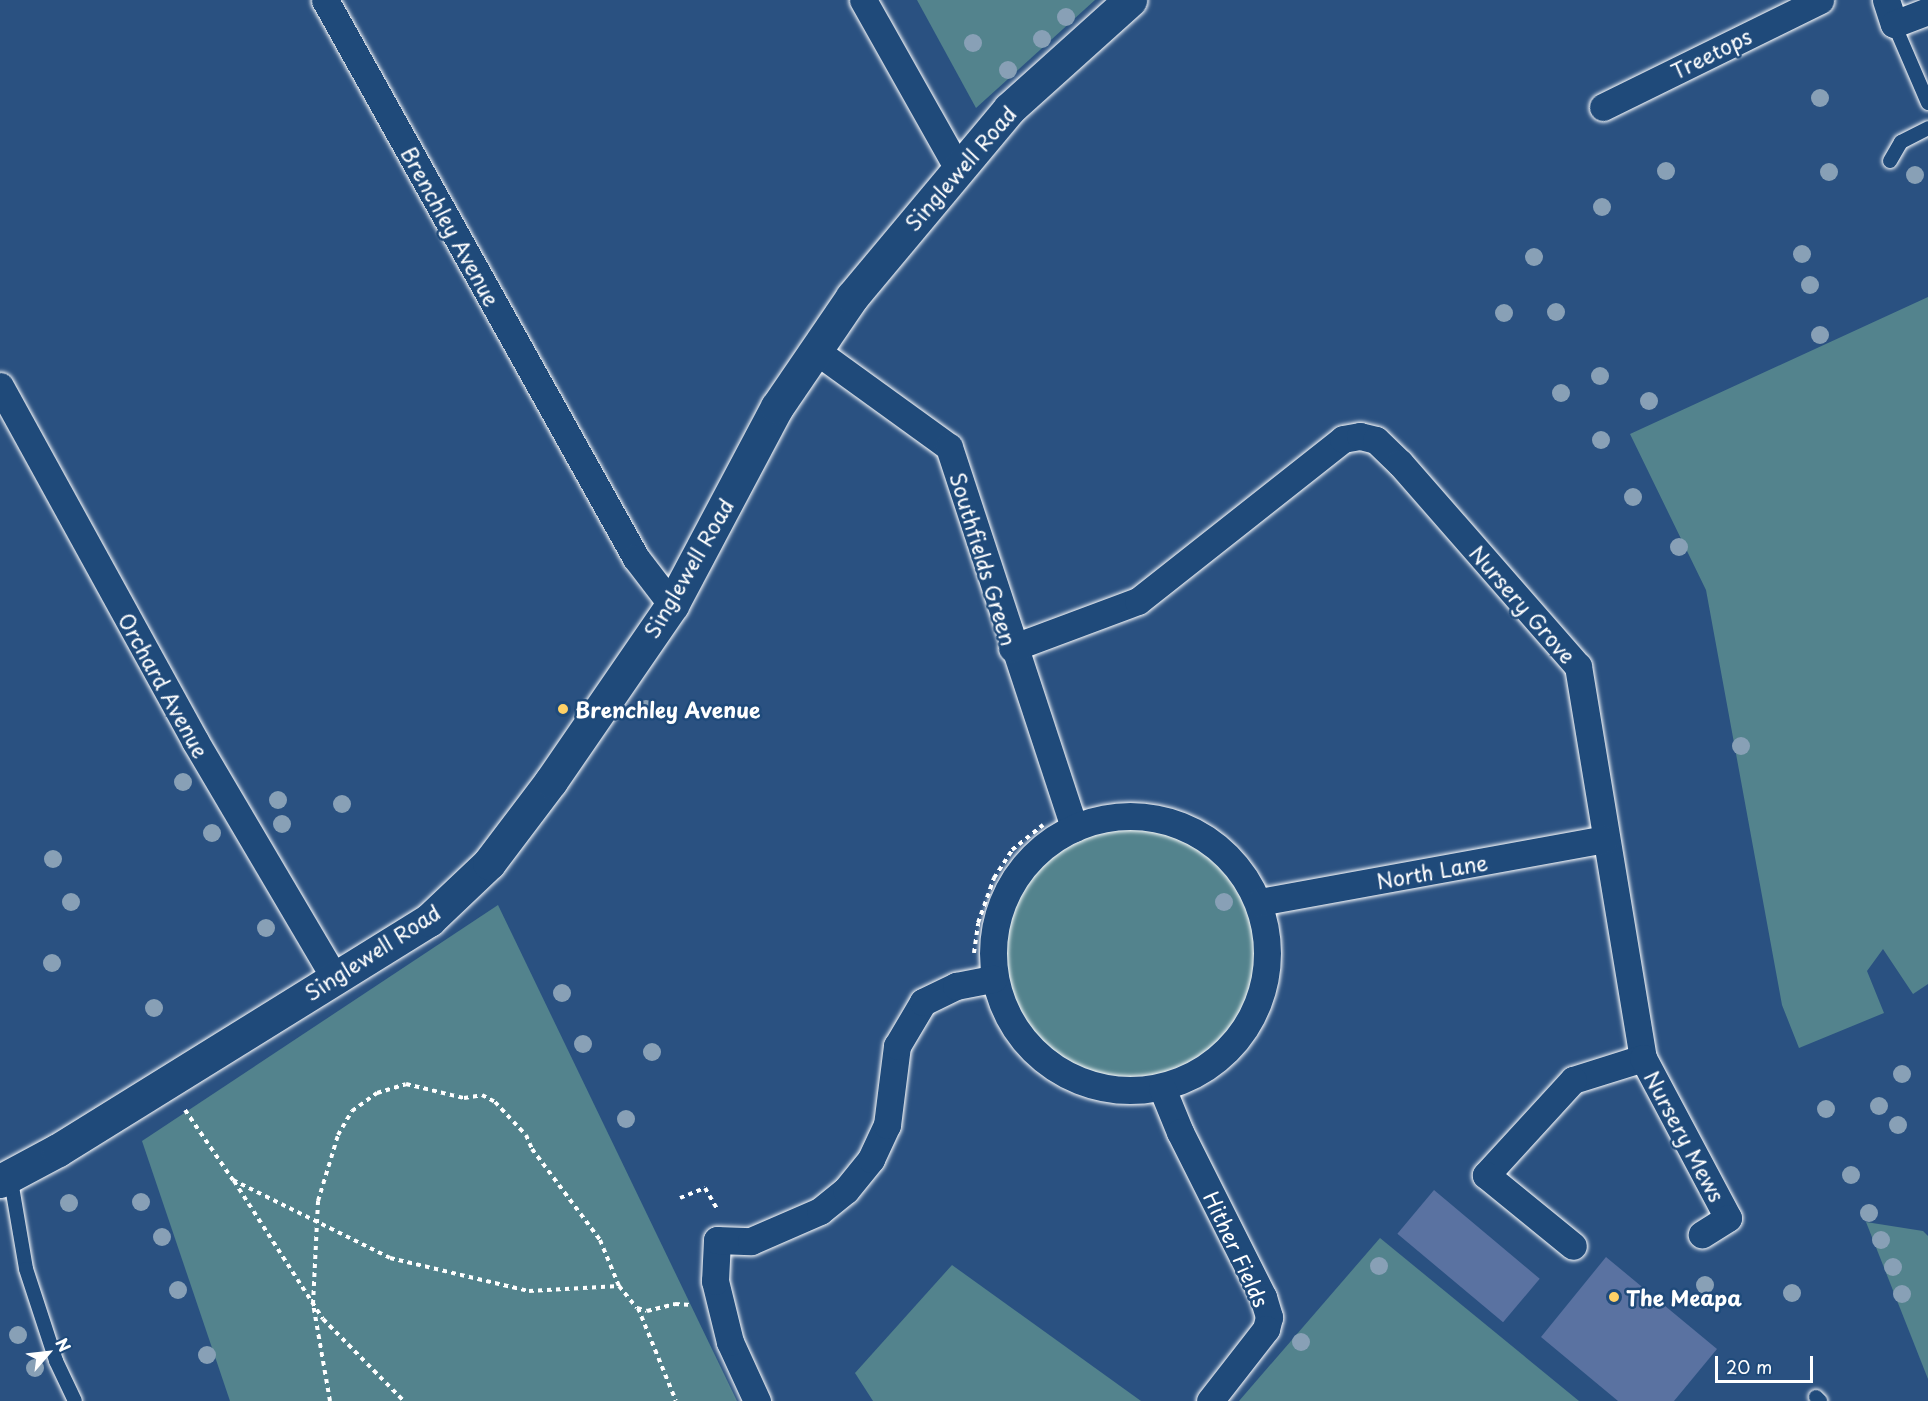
<!DOCTYPE html>
<html>
<head>
<meta charset="utf-8">
<style>
	body { margin:0 }
	#map { position:relative; width:1928px; height:1401px; overflow:hidden; background:#2a5181; font-family:"Playpen Sans",sans-serif }
	div>[style] { position:absolute }
	.green>* { inset:0; background:#53838d }
	.round { border-radius:50% }
	.building>* { inset:0; background:#5a72a1; transform-origin:0 0 }
	.path>* { height:4px; margin-top:-2px; transform-origin:0; background:repeating-linear-gradient(90deg,#fff 0 4.5px,transparent 0 9px) }
	.roads { filter:drop-shadow(0 0 2px #fff) drop-shadow(0 0 2px #fff) }
	.service>* { height:14px; margin:-7px; padding:0 7px; transform-origin:7px; border-radius:7px; background:#1f4a7a }
	.minor>* { height:27px; margin:-13.5px; padding:0 13.5px; transform-origin:13.5px; border-radius:13.5px; background:#1f4a7a }
	.minor>.ring { margin:-13.5px; padding:0; box-sizing:content-box; background:none; border:27px solid #1f4a7a; border-radius:50% }
	.tertiary>* { height:33px; margin:-16.5px; padding:0 16.5px; transform-origin:16.5px; border-radius:16.5px; background:#1f4a7a }
	.trees>* { width:18px; height:18px; margin:-9px; border-radius:50%; background:#88a0b6 }
	.dots>* { width:16px; height:16px; translate:-50% -50%; box-sizing:border-box; border:3px solid #1f4a7a; border-radius:50% }
	span { translate:-50% -50%; white-space:nowrap; text-align:center; line-height:1.15; -webkit-text-stroke:5px #1f4a7a; paint-order:stroke }
	.street-label { font-size:21px; color:#fff }
	.poi-label { font-size:21px; color:#fff; font-weight:700 }
	.left { translate:0 -50%; text-align:left }
	.north { position:absolute; left:18px; top:1323px; width:60px; height:60px; -webkit-text-stroke:4px #1f4a7a; paint-order:stroke; rotate:62deg; font-size:16px; font-weight:700; line-height:24px; text-align:center; color:#fff }
	.north::after { content:''; display:block; margin:auto; width:21px; height:27px; background:#fff; clip-path:polygon(50% 0,100% 100%,50% 72%,0 100%) }
	.scale { position:absolute; left:1715px; top:1356px; width:98px; height:27px; box-sizing:border-box; border:3px solid #fff; border-top:0; padding-left:8px; font-size:18px; line-height:21px; white-space:nowrap; color:#fff; -webkit-text-stroke:4px #1f4a7a; paint-order:stroke }
</style>
</head>
<body>
<div id="map">
	<div class="green">
		<i style="clip-path:polygon(917px 0,1095px 0,976px 108px)"></i>
		<i style="clip-path:polygon(1928px 297px,1928px 984px,1913px 994px,1883px 949px,1867px 971px,1884px 1013px,1799px 1048px,1782px 1005px,1706px 590px,1630px 434px)"></i>
		<i class="round" style="left:1005px;top:827px;width:250px;height:250px"></i>
		<i style="clip-path:polygon(498px 905px,737px 1401px,230px 1401px,142px 1141px)"></i>
		<i style="clip-path:polygon(1866px 1222px,1923px 1231px,1928px 1236px,1928px 1379px)"></i>
		<i style="clip-path:polygon(1380px 1238px,1579px 1401px,1239px 1401px)"></i>
		<i style="clip-path:polygon(952px 1265px,1141px 1401px,873px 1401px,855px 1373px)"></i>
	</div>
	<div class="building">
		<i style="left:1434px;top:1190px;width:138px;height:57px;rotate:40deg"></i>
		<i style="clip-path:polygon(1606px 1257px,1717px 1349px,1674px 1401px,1618px 1401px,1541px 1337px)"></i>
	</div>
	<div class="path">
		<i style="left:974px;top:953px;width:30px;rotate:-82deg"></i>
		<i style="left:978px;top:923px;width:48px;rotate:-70.4deg"></i>
		<i style="left:994px;top:878px;width:33px;rotate:-57deg"></i>
		<i style="left:1012px;top:850px;width:40px;rotate:-39deg"></i>
		<i style="left:185px;top:1110px;width:85px;rotate:55.6deg"></i>
		<i style="left:233px;top:1180px;width:175px;rotate:26.4deg"></i>
		<i style="left:390px;top:1258px;width:143px;rotate:13.4deg"></i>
		<i style="left:529px;top:1291px;width:90px;rotate:-3.2deg"></i>
		<i style="left:619px;top:1286px;width:28px;rotate:51deg"></i>
		<i style="left:637px;top:1308px;width:10px;rotate:17deg"></i>
		<i style="left:647px;top:1311px;width:29px;rotate:-14deg"></i>
		<i style="left:675px;top:1304px;width:17px;rotate:3deg"></i>
		<i style="left:234px;top:1181px;width:164px;rotate:57.2deg"></i>
		<i style="left:323px;top:1319px;width:115px;rotate:45.4deg"></i>
		<i style="left:680px;top:1198px;width:27px;rotate:-22deg"></i>
		<i style="left:705px;top:1188px;width:24px;rotate:60deg"></i>
		<i style="left:638px;top:1308px;width:100px;rotate:67.8deg"></i>
		<i style="left:330px;top:1401px;width:98px;rotate:-99.9deg"></i>
		<i style="left:313px;top:1304px;width:103px;rotate:-87.2deg"></i>
		<i style="left:318px;top:1201px;width:69px;rotate:-73.1deg"></i>
		<i style="left:338px;top:1135px;width:28px;rotate:-60deg"></i>
		<i style="left:352px;top:1111px;width:31px;rotate:-36deg"></i>
		<i style="left:377px;top:1093px;width:30px;rotate:-17deg"></i>
		<i style="left:406px;top:1084px;width:60px;rotate:13.6deg"></i>
		<i style="left:464px;top:1098px;width:18px;rotate:-9deg"></i>
		<i style="left:482px;top:1095px;width:15px;rotate:28deg"></i>
		<i style="left:495px;top:1102px;width:45px;rotate:46.8deg"></i>
		<i style="left:526px;top:1135px;width:15px;rotate:67deg"></i>
		<i style="left:532px;top:1149px;width:114px;rotate:53.2deg"></i>
		<i style="left:600px;top:1240px;width:50px;rotate:67.6deg"></i>
	</div>
	<div class="roads">
		<div class="service">
			<i style="left:1894px;top:24px;width:86px;rotate:66.7deg"></i>
			<i style="left:1890px;top:161px;width:22px;rotate:-60deg"></i>
			<i style="left:1901px;top:142px;width:30px;rotate:-27deg"></i>
			<i style="left:10px;top:1175px;width:95px;rotate:80.3deg"></i>
			<i style="left:26px;top:1269px;width:97px;rotate:71.9deg"></i>
			<i style="left:56px;top:1361px;width:44px;rotate:64.6deg"></i>
			<i style="left:1816px;top:1397px;width:6px;rotate:45deg"></i>
		</div>
		<div class="minor">
			<i style="left:325px;top:0;width:639px;rotate:60.87deg"></i>
			<i style="left:636px;top:558px;width:59px;rotate:52.5deg"></i>
			<i style="left:863px;top:0;width:192px;rotate:60.6deg"></i>
			<i style="left:1886px;top:0;width:25px;rotate:72deg"></i>
			<i style="left:1894px;top:24px;width:36px;rotate:-21deg"></i>
			<i style="left:1603px;top:107px;width:242px;rotate:-26.2deg"></i>
			<i style="left:815px;top:350px;width:165px;rotate:35.9deg"></i>
			<i style="left:949px;top:447px;width:401px;rotate:71.8deg"></i>
			<i style="left:0;top:386px;width:405px;rotate:61.2deg"></i>
			<i style="left:195px;top:741px;width:276px;rotate:59.5deg"></i>
			<i style="left:1012px;top:648px;width:134px;rotate:-20.5deg"></i>
			<i style="left:1138px;top:601px;width:261px;rotate:-38.3deg"></i>
			<i style="left:1343px;top:439px;width:17px;rotate:-10deg"></i>
			<i style="left:1360px;top:436px;width:16px;rotate:14deg"></i>
			<i style="left:1376px;top:440px;width:33px;rotate:44deg"></i>
			<i style="left:1400px;top:463px;width:270px;rotate:48.8deg"></i>
			<i style="left:1578px;top:666px;width:397px;rotate:80.6deg"></i>
			<i style="left:1643px;top:1058px;width:73px;rotate:162.6deg"></i>
			<i style="left:1573px;top:1080px;width:129px;rotate:132.5deg"></i>
			<i style="left:1486px;top:1175px;width:112px;rotate:39.2deg"></i>
			<i class="ring" style="left:993px;top:816px;width:247px;height:247px"></i>
			<i style="left:1259px;top:902px;width:351px;rotate:-10.3deg"></i>
			<i style="left:1643px;top:1058px;width:181px;rotate:62deg"></i>
			<i style="left:1728px;top:1218px;width:31px;rotate:148deg"></i>
			<i style="left:1162px;top:1088px;width:48px;rotate:67.8deg"></i>
			<i style="left:1180px;top:1132px;width:185px;rotate:63.3deg"></i>
			<i style="left:1263px;top:1297px;width:21px;rotate:73deg"></i>
			<i style="left:1269px;top:1317px;width:12px;rotate:104deg"></i>
			<i style="left:1266px;top:1329px;width:91px;rotate:127.9deg"></i>
			<i style="left:757px;top:1401px;width:65px;rotate:-114.6deg"></i>
			<i style="left:730px;top:1342px;width:63px;rotate:-103.8deg"></i>
			<i style="left:715px;top:1281px;width:41px;rotate:-87.2deg"></i>
			<i style="left:717px;top:1240px;width:34px;rotate:2deg"></i>
			<i style="left:751px;top:1241px;width:75px;rotate:-23.5deg"></i>
			<i style="left:820px;top:1211px;width:33px;rotate:-39deg"></i>
			<i style="left:846px;top:1190px;width:40px;rotate:-51deg"></i>
			<i style="left:871px;top:1159px;width:38px;rotate:-65deg"></i>
			<i style="left:887px;top:1125px;width:80px;rotate:-82.8deg"></i>
			<i style="left:897px;top:1046px;width:51px;rotate:-59.4deg"></i>
			<i style="left:923px;top:1002px;width:37px;rotate:-26deg"></i>
			<i style="left:956px;top:986px;width:38px;rotate:-11deg"></i>
		</div>
		<div class="tertiary">
			<i style="left:0;top:1181px;width:66px;rotate:-28.1deg"></i>
			<i style="left:58px;top:1150px;width:437px;rotate:-31.8deg"></i>
			<i style="left:429px;top:920px;width:83px;rotate:-43.5deg"></i>
			<i style="left:489px;top:863px;width:103px;rotate:-52.9deg"></i>
			<i style="left:551px;top:781px;width:214px;rotate:-55.5deg"></i>
			<i style="left:672px;top:605px;width:224px;rotate:-62.1deg"></i>
			<i style="left:777px;top:407px;width:133px;rotate:-55.7deg"></i>
			<i style="left:852px;top:297px;width:245px;rotate:-50.1deg"></i>
			<i style="left:1009px;top:109px;width:163px;rotate:-42deg"></i>
		</div>
	</div>
	<div class="trees">
		<i style="left:1066px;top:17px"></i>
		<i style="left:1042px;top:39px"></i>
		<i style="left:973px;top:43px"></i>
		<i style="left:1008px;top:70px"></i>
		<i style="left:1820px;top:98px"></i>
		<i style="left:1666px;top:171px"></i>
		<i style="left:1829px;top:172px"></i>
		<i style="left:1915px;top:175px"></i>
		<i style="left:1602px;top:207px"></i>
		<i style="left:1802px;top:254px"></i>
		<i style="left:1534px;top:257px"></i>
		<i style="left:1810px;top:285px"></i>
		<i style="left:1556px;top:312px"></i>
		<i style="left:1504px;top:313px"></i>
		<i style="left:1820px;top:335px"></i>
		<i style="left:1600px;top:376px"></i>
		<i style="left:1561px;top:393px"></i>
		<i style="left:1649px;top:401px"></i>
		<i style="left:1601px;top:440px"></i>
		<i style="left:1633px;top:497px"></i>
		<i style="left:1679px;top:547px"></i>
		<i style="left:646px;top:709px"></i>
		<i style="left:1741px;top:746px"></i>
		<i style="left:183px;top:782px"></i>
		<i style="left:278px;top:800px"></i>
		<i style="left:342px;top:804px"></i>
		<i style="left:282px;top:824px"></i>
		<i style="left:212px;top:833px"></i>
		<i style="left:53px;top:859px"></i>
		<i style="left:71px;top:902px"></i>
		<i style="left:1224px;top:902px"></i>
		<i style="left:266px;top:928px"></i>
		<i style="left:52px;top:963px"></i>
		<i style="left:562px;top:993px"></i>
		<i style="left:154px;top:1008px"></i>
		<i style="left:583px;top:1044px"></i>
		<i style="left:652px;top:1052px"></i>
		<i style="left:1902px;top:1074px"></i>
		<i style="left:1879px;top:1106px"></i>
		<i style="left:1826px;top:1109px"></i>
		<i style="left:626px;top:1119px"></i>
		<i style="left:1898px;top:1125px"></i>
		<i style="left:1851px;top:1175px"></i>
		<i style="left:141px;top:1202px"></i>
		<i style="left:69px;top:1203px"></i>
		<i style="left:1869px;top:1213px"></i>
		<i style="left:162px;top:1237px"></i>
		<i style="left:1881px;top:1240px"></i>
		<i style="left:1379px;top:1266px"></i>
		<i style="left:1893px;top:1267px"></i>
		<i style="left:1705px;top:1285px"></i>
		<i style="left:178px;top:1290px"></i>
		<i style="left:1792px;top:1293px"></i>
		<i style="left:1902px;top:1294px"></i>
		<i style="left:18px;top:1335px"></i>
		<i style="left:1301px;top:1342px"></i>
		<i style="left:207px;top:1355px"></i>
		<i style="left:35px;top:1368px"></i>
	</div>
	<div class="dots">
		<i style="left:563px;top:709px;background:#ffd166"></i>
		<i style="left:1614px;top:1297px;background:#ffd166"></i>
	</div>
	<div class="street-label">
		<span style="left:1711px;top:53px;rotate:-26deg">Treetops</span>
		<span style="left:960px;top:168px;rotate:-49deg">Singlewell Road</span>
		<span style="left:451px;top:226px;rotate:61deg">Brenchley Avenue</span>
		<span style="left:984px;top:559px;rotate:73deg">Southfields Green</span>
		<span style="left:688px;top:568px;rotate:-60deg">Singlewell Road</span>
		<span style="left:1523px;top:604px;rotate:49deg">Nursery Grove</span>
		<span style="left:164px;top:685px;rotate:61deg">Orchard Avenue</span>
		<span style="left:1432px;top:871px;rotate:-10deg">North Lane</span>
		<span style="left:372px;top:952px;rotate:-33deg">Singlewell Road</span>
		<span style="left:1685px;top:1136px;rotate:62deg">Nursery Mews</span>
		<span style="left:1237px;top:1249px;rotate:65deg">Hither Fields</span>
	</div>
	<div class="poi-label">
		<span class="left" style="left:575px;top:709px">Brenchley Avenue</span>
		<span class="left" style="left:1626px;top:1297px">The Meapa</span>
	</div>
	<div class="north">N</div>
	<div class="scale">20 m</div>
</div>
</body>
</html>
